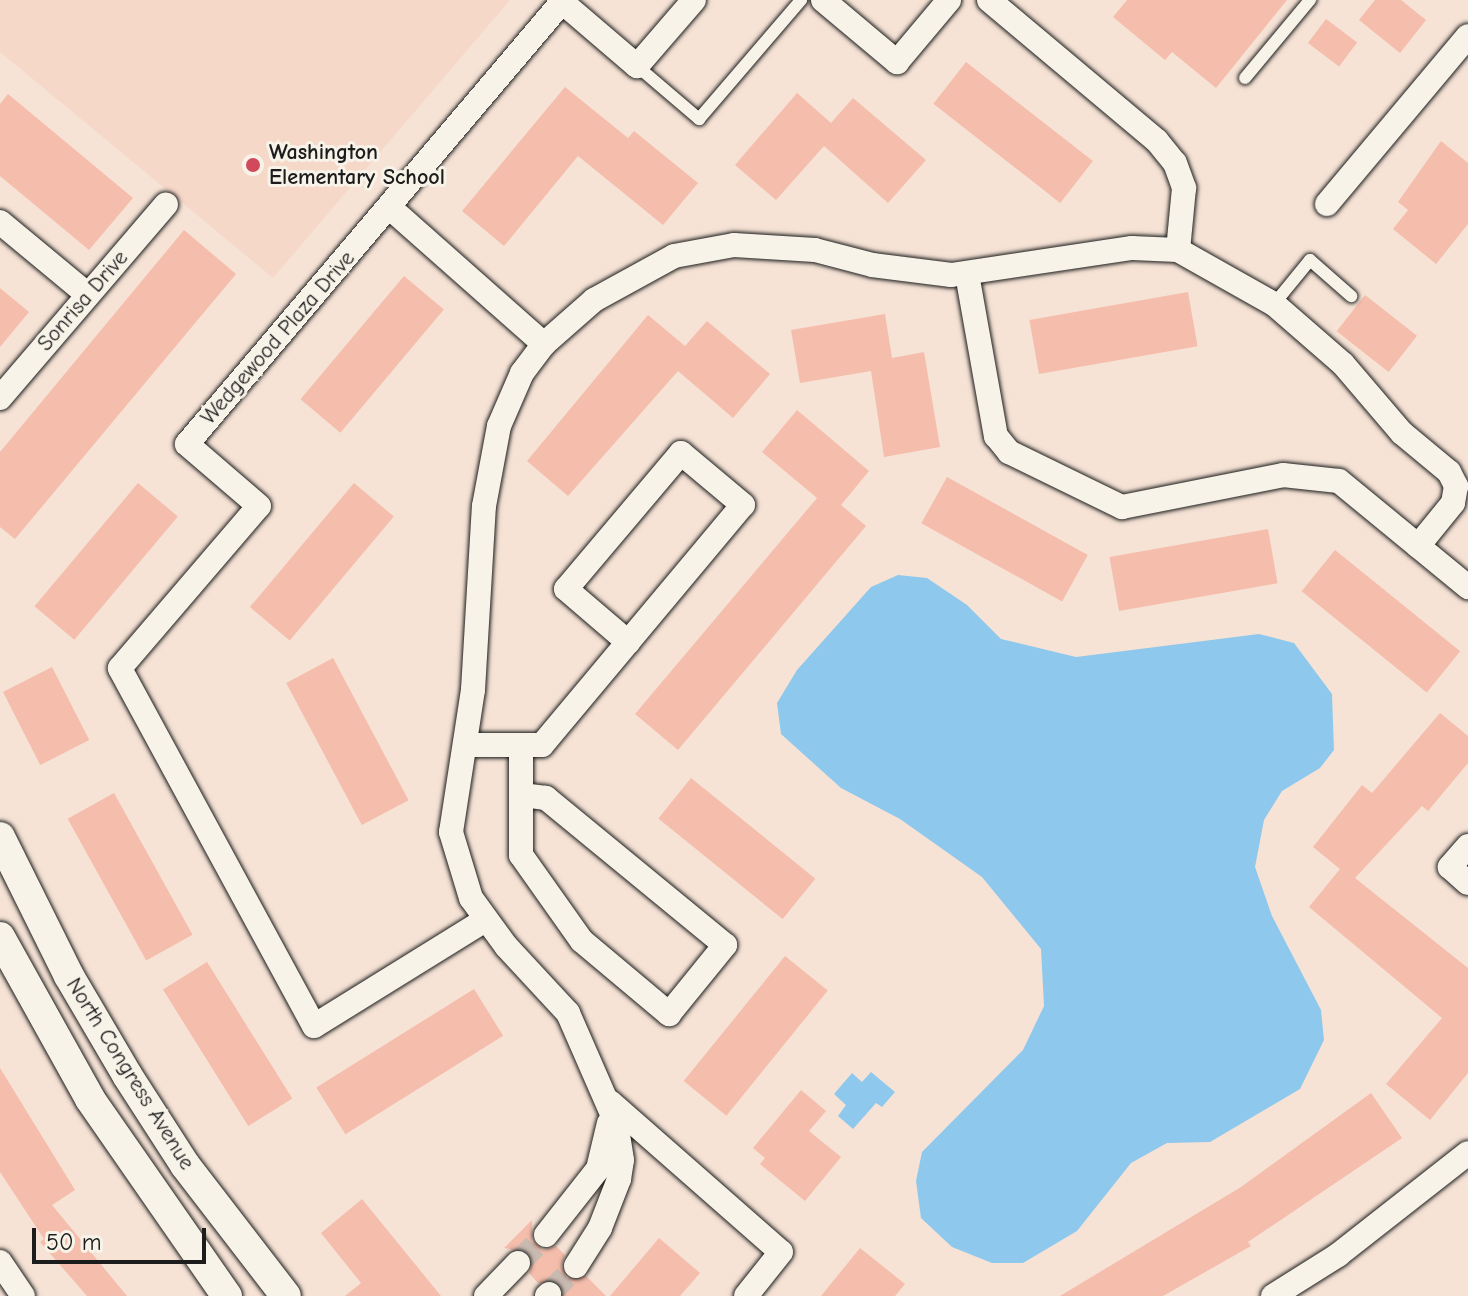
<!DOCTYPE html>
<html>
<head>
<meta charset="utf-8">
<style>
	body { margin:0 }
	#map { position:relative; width:1468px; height:1296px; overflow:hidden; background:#f6e3d6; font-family:"Comic Neue",sans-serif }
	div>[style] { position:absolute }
	.built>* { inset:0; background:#f6d8c9 }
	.water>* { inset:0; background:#8ec8ed }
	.building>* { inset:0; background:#f5bdab; transform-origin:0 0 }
	.minor-tunnel>* { height:24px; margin-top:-12px; transform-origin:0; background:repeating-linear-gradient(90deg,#cabbb1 0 24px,transparent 0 36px) }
	.roads { filter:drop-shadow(0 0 2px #1c1c1c) drop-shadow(0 0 2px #1c1c1c) }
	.service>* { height:12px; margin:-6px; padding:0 6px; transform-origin:6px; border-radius:6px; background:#f7f3e8 }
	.minor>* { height:24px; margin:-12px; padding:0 12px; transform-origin:12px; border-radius:12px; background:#f7f3e8 }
	.tertiary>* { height:30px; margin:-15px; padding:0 15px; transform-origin:15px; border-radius:15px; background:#f7f3e8 }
	.dots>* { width:22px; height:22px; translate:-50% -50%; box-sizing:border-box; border:4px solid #f7f3e8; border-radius:50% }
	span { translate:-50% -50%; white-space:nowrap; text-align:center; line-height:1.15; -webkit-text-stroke:6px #f7f3e8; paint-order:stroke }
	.poi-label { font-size:22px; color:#1c1c1c; font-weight:700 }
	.left { translate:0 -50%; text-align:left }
	.street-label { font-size:22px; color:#1c1c1c }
	.scale { position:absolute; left:32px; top:1228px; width:174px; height:36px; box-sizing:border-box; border:4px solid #1c1c1c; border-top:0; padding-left:10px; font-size:24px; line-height:28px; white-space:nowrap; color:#1c1c1c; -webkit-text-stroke:6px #f7f3e8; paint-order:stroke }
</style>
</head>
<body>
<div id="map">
	<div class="built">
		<i style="clip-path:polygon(0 0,510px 0,273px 278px,0 52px)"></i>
	</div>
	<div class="water">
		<i style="clip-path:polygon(898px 575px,927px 578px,967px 605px,1001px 639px,1076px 657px,1259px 634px,1294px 643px,1332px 694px,1334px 750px,1320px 768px,1282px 791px,1264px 820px,1255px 867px,1272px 916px,1321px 1010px,1324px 1040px,1300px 1089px,1210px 1142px,1167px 1143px,1131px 1163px,1077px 1231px,1023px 1263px,992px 1263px,952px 1247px,921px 1218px,916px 1181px,922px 1152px,1023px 1050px,1044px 1006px,1041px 949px,982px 877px,900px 819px,841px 788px,781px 734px,777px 703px,797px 670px,871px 587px)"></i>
		<i style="clip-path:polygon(871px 1072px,895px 1092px,882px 1107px,876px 1103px,853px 1129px,838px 1116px,846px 1105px,834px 1094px,852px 1073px,862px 1082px)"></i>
	</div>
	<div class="building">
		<i style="clip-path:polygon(1127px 0,1287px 0,1216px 88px,1172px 52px,1165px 60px,1113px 17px)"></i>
		<i style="clip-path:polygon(1375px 0,1401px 0,1426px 20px,1400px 53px,1359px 20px)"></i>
		<i style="left:1326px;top:19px;width:39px;height:30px;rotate:37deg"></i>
		<i style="left:966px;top:62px;width:161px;height:53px;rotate:38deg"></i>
		<i style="clip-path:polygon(565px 87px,628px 138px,634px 131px,698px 183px,663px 225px,578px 156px,504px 246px,462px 211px)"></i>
		<i style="clip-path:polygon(797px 93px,831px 123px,853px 98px,926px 160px,888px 203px,824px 146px,776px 200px,735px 165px)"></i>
		<i style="clip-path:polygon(8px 94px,133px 198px,89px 250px,0 176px,0 104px)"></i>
		<i style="clip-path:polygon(1441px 141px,1468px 163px,1468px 224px,1436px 264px,1393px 229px,1408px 210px,1398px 202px)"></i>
		<i style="clip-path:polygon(184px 230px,236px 274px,15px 539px,0 527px,0 452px)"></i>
		<i style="left:404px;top:276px;width:52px;height:161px;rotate:40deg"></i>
		<i style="clip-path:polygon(0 288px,29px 312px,0 347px)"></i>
		<i style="left:1188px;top:292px;width:55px;height:161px;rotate:80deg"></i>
		<i style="left:1365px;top:295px;width:66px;height:46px;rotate:38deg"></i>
		<i style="clip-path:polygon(885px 314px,892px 358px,924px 352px,940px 447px,884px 457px,871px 371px,800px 383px,791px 330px)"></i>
		<i style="clip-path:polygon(648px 315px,685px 346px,707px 321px,770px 374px,733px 418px,678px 371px,568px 496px,527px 461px)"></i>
		<i style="clip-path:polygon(797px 410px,869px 471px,841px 505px,866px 526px,678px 750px,635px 714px,817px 498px,762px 452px)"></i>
		<i style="left:947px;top:477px;width:161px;height:53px;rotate:29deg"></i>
		<i style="left:138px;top:483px;width:52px;height:161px;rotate:40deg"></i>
		<i style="left:354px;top:483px;width:52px;height:162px;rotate:40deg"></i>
		<i style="left:1268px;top:529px;width:55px;height:161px;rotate:80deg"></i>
		<i style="left:1335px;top:550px;width:161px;height:53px;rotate:39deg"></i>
		<i style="left:333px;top:658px;width:161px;height:53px;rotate:62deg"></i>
		<i style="left:52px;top:667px;width:82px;height:55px;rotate:63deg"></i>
		<i style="clip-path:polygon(1440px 713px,1468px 736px,1468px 763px,1428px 811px,1422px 806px,1355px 878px,1468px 968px,1468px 1073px,1430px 1120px,1386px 1084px,1442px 1018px,1309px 907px,1340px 869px,1313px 847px,1362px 785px,1372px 793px)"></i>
		<i style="left:691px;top:778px;width:160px;height:52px;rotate:39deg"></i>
		<i style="left:114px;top:793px;width:162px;height:53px;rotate:61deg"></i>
		<i style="left:785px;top:956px;width:55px;height:161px;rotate:39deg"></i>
		<i style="left:207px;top:962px;width:161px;height:52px;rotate:58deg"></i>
		<i style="left:474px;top:989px;width:55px;height:186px;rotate:58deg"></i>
		<i style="clip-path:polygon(0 1068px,75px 1190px,52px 1205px,127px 1296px,87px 1296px,40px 1242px,44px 1239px,0 1172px)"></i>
		<i style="clip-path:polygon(801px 1090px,826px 1111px,809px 1131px,841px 1157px,805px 1201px,760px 1164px,765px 1158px,753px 1148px)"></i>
		<i style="clip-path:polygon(1371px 1093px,1402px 1138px,1248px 1242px,1251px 1246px,1163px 1296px,1060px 1296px,1241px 1187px)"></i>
		<i style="clip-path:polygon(362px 1199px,441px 1296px,345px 1296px,361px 1283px,321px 1233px)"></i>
		<i style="clip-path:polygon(532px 1220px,532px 1241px,543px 1250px,556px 1246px,565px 1255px,561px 1266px,567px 1278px,586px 1276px,606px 1296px,564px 1296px,559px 1283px,538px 1283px,529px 1273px,533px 1260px,528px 1252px,504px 1248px)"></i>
		<i style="clip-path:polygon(659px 1238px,700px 1273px,680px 1296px,610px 1296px)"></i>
		<i style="clip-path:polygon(860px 1248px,905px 1284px,895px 1296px,821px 1296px)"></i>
	</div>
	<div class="minor-tunnel">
		<i style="left:518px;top:1263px;width:40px;rotate:-45deg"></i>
		<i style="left:549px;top:1294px;width:39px;rotate:-46deg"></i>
	</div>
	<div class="roads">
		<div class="service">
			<i style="left:637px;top:66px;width:82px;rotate:40.5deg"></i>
			<i style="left:699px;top:119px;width:157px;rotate:-49.4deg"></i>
			<i style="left:1245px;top:78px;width:102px;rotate:-50.2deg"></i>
			<i style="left:1274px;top:304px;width:57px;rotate:-50.7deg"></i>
			<i style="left:1310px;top:260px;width:55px;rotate:41.3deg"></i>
		</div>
		<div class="minor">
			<i style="left:823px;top:0;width:97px;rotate:40deg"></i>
			<i style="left:897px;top:62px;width:81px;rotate:-50deg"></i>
			<i style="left:989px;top:0;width:219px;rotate:40deg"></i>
			<i style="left:1157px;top:141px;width:28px;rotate:51deg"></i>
			<i style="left:1175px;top:163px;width:27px;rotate:70deg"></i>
			<i style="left:1184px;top:188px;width:62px;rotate:95.5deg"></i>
			<i style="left:1327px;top:204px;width:219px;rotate:-50deg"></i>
			<i style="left:389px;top:207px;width:207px;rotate:41.5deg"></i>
			<i style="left:0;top:222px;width:114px;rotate:39.7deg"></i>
			<i style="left:967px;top:274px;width:165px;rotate:79.9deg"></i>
			<i style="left:996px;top:436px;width:21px;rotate:51deg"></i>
			<i style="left:1009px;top:452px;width:126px;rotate:26deg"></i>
			<i style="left:1122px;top:507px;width:164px;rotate:-11.2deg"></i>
			<i style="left:1283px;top:475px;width:56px;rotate:6.1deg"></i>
			<i style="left:1339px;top:481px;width:102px;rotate:39.4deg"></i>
			<i style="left:0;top:398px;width:255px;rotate:-49.4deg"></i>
			<i style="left:465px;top:745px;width:77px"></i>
			<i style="left:542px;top:745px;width:313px;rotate:-50.1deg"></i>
			<i style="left:743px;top:505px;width:81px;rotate:-140deg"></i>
			<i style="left:681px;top:453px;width:178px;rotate:130.2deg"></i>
			<i style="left:566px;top:589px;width:82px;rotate:40.5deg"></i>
			<i style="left:521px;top:749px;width:106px;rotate:90deg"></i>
			<i style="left:521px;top:855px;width:105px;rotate:54.7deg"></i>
			<i style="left:582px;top:941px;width:114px;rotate:40deg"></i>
			<i style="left:669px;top:1014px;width:89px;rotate:-50.9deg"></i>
			<i style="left:725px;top:945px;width:232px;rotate:-140.6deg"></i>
			<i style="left:546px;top:798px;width:25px;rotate:-173deg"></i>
			<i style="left:1468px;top:846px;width:28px;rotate:131deg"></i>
			<i style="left:1450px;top:867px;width:24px;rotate:42deg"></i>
			<i style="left:485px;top:920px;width:201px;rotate:148.2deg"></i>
			<i style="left:314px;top:1026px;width:407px;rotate:-118.5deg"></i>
			<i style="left:120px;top:668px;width:213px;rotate:-49.4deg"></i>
			<i style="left:259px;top:506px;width:95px;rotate:-139.3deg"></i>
			<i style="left:187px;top:444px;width:580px;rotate:-49.69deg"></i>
			<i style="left:562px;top:2px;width:99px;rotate:40.5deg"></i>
			<i style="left:637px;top:66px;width:87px;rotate:-49.2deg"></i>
			<i style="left:610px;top:1102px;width:227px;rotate:41.3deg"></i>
			<i style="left:781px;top:1252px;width:56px;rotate:128.5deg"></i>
			<i style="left:546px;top:1235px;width:84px;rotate:-51.8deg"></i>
			<i style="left:598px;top:1169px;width:47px;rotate:-76.6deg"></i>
			<i style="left:0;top:1262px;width:41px;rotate:55.9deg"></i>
			<i style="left:576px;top:1266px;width:45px;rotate:-57.7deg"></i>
			<i style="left:600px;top:1228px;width:53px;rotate:-68.8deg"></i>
			<i style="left:619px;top:1179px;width:19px;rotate:-81deg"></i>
			<i style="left:622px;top:1160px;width:37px;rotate:-99deg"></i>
			<i style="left:616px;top:1123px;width:120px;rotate:-113.6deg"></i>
			<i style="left:568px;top:1013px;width:91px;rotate:-132.8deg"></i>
			<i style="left:506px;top:946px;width:59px;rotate:-126.1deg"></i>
			<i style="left:471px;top:898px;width:69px;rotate:-106.9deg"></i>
			<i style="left:451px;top:832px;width:144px;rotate:-81.2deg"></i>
			<i style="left:473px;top:690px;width:184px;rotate:-86.6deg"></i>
			<i style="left:484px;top:506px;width:81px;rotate:-79.4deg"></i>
			<i style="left:499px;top:426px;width:58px;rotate:-66.5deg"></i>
			<i style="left:522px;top:373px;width:36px;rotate:-53deg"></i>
			<i style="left:544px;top:344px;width:67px;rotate:-41.3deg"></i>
			<i style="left:594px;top:300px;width:91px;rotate:-28.8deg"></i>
			<i style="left:674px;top:256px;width:61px;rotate:-10.4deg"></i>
			<i style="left:734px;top:245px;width:81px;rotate:3.5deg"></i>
			<i style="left:815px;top:250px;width:59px;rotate:14.7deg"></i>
			<i style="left:872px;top:265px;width:80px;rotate:7.2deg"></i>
			<i style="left:951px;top:275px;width:183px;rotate:-8.5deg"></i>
			<i style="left:1132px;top:248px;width:46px;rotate:2.5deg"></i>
			<i style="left:1178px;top:250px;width:110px;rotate:29.4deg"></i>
			<i style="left:1274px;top:304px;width:91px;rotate:41deg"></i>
			<i style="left:1343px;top:364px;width:91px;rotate:49.5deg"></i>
			<i style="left:1402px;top:433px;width:61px;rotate:39.7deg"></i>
			<i style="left:1449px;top:472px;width:16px;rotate:63deg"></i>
			<i style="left:1456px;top:486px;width:17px;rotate:100deg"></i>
			<i style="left:1453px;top:503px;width:55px;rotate:129.1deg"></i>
			<i style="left:1418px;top:546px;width:65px;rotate:39.4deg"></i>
			<i style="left:486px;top:1296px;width:46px;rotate:-45.9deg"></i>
			<i style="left:547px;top:1296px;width:3px;rotate:-45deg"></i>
			<i style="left:1273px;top:1296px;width:77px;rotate:-32.2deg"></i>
			<i style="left:1338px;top:1255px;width:165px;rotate:-38.1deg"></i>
		</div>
		<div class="tertiary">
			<i style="left:0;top:837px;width:155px;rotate:63.6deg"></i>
			<i style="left:69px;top:976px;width:115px;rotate:59.6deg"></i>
			<i style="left:127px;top:1075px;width:107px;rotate:57.2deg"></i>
			<i style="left:185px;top:1165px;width:165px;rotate:52.4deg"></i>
			<i style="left:0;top:937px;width:185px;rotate:60.9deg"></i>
			<i style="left:90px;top:1099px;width:240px;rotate:55.2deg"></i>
		</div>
	</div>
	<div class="dots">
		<i style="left:253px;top:165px;background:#d1495b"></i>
	</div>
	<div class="poi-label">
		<span class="left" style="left:269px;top:165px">Washington<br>Elementary School</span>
	</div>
	<div class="street-label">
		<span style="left:83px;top:301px;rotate:-49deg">Sonrisa Drive</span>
		<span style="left:278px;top:338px;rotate:-49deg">Wedgewood Plaza Drive</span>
		<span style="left:130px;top:1074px;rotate:58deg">North Congress Avenue</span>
	</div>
	<div class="scale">50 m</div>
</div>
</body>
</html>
